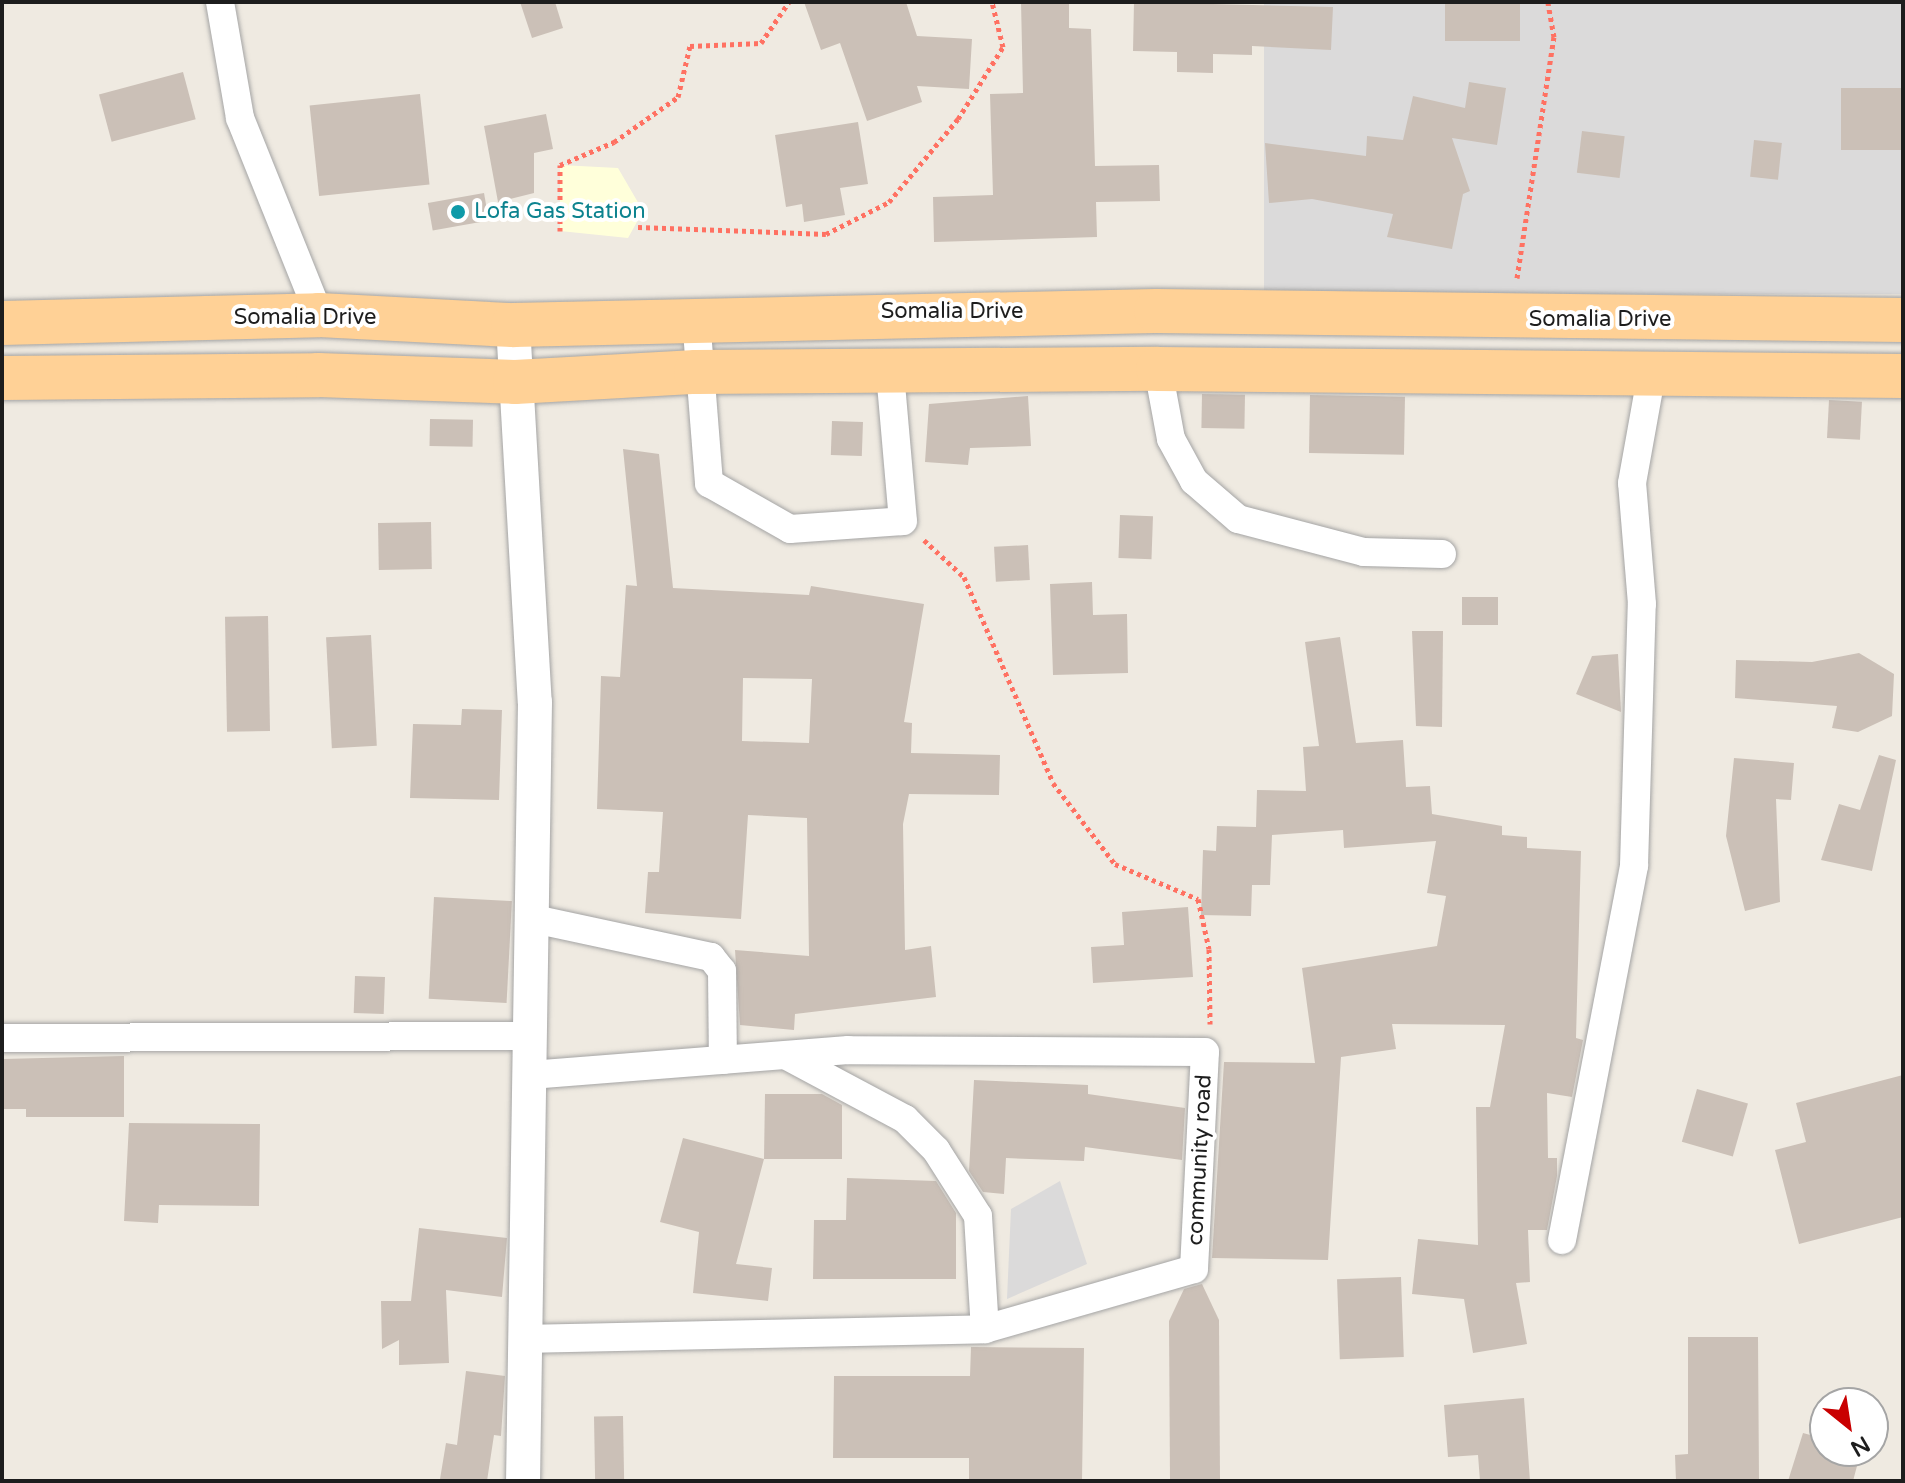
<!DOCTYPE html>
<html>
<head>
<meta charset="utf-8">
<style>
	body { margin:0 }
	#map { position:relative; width:1905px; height:1483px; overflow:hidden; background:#efeae1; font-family:"Varela Round",sans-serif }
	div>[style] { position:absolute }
	.residential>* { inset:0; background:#dbdada; transform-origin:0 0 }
	.education>* { inset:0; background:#ffffda }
	.building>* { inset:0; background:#cbc0b7; transform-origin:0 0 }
	.path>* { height:5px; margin-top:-2.5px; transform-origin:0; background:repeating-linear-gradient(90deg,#ff7162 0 4px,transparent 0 8px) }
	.roads { filter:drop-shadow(0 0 2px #a4a4a4) drop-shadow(0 0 2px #a4a4a4) }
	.minor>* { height:28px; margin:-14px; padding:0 14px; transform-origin:14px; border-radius:14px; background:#fff }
	.tertiary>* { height:34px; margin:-17px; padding:0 17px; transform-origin:17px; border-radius:17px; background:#fff }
	.primary>* { height:44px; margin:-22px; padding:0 22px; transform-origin:22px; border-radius:22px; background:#ffd196 }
	.dots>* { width:22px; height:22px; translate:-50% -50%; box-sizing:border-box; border:4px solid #fff; border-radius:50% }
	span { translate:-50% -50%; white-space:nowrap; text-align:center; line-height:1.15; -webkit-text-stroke:8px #fff; paint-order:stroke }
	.culture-label { font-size:22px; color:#0d838f }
	.left { translate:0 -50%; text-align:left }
	.street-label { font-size:22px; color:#1d1d1d }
	.frame { position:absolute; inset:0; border:4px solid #1d1d1d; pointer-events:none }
	.north { position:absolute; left:1809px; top:1387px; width:80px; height:80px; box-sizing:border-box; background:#fff; border:2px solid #a5a5a5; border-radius:50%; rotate:150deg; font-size:22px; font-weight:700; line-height:32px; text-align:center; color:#1d1d1d }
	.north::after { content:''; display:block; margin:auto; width:28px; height:36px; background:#c90001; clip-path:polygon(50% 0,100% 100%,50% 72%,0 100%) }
</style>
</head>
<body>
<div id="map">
	<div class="residential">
		<i style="left:1264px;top:2px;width:639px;height:292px"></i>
		<i style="clip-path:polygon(1060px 1181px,1087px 1264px,1007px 1299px,1011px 1209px)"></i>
	</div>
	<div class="education">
		<i style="clip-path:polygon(560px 165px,618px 168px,643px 211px,628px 238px,560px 231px)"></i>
	</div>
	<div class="building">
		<i style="clip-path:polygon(520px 2px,555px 2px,563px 28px,532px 38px)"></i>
		<i style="clip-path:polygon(804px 2px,906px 2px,917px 36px,972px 39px,969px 89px,917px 86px,922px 102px,867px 121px,840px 43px,821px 50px)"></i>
		<i style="clip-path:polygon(1021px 2px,1069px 2px,1069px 28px,1091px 29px,1095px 166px,1159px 165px,1160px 201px,1096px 202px,1097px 237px,934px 242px,933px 197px,993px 195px,990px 94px,1023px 93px)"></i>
		<i style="clip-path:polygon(1134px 2px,1333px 7px,1331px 50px,1252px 46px,1252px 55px,1213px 54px,1213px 73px,1177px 72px,1177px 52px,1133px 51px)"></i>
		<i style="left:1445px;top:2px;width:75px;height:39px"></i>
		<i style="left:183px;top:72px;width:49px;height:87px;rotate:75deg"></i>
		<i style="clip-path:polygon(1469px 82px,1506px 88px,1497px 145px,1452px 138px,1470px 191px,1463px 194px,1452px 249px,1387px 237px,1393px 214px,1312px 199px,1269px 203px,1265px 143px,1366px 156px,1367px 136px,1403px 140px,1413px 96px,1465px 108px)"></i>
		<i style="left:1903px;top:88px;width:62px;height:62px;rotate:90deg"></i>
		<i style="left:420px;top:94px;width:91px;height:111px;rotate:84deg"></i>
		<i style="clip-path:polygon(546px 114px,553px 149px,534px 153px,534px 193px,498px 202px,484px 126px)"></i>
		<i style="clip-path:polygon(858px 122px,868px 184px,840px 188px,845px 215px,804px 222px,802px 204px,786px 207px,775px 135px)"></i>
		<i style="left:1582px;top:131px;width:43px;height:42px;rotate:7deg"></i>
		<i style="left:1754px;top:140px;width:28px;height:37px;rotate:6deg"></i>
		<i style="left:484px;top:193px;width:28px;height:57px;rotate:80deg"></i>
		<i style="left:1202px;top:394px;width:43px;height:34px;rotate:1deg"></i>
		<i style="left:1310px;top:395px;width:95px;height:58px;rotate:1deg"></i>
		<i style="clip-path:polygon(1028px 396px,1031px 446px,970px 448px,968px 465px,925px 462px,929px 404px)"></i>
		<i style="left:1829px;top:400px;width:33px;height:38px;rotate:3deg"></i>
		<i style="left:430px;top:419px;width:43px;height:27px;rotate:1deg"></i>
		<i style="left:832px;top:421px;width:31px;height:34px;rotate:2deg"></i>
		<i style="clip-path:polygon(evenodd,623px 449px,659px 454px,673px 588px,809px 595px,811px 586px,924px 604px,904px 722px,912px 723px,911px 753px,1000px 755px,999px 795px,909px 794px,903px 824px,905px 950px,931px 946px,936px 997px,795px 1014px,794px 1030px,740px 1025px,735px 950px,809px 956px,807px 818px,748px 815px,741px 919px,645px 913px,648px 872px,659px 872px,663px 812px,597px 809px,601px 676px,620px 677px,626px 585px,637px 586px,623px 449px,743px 678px,812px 679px,809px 743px,742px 741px,743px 678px)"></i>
		<i style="left:1120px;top:515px;width:33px;height:43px;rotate:2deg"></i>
		<i style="left:431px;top:522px;width:47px;height:53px;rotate:89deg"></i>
		<i style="left:1028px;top:545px;width:35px;height:34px;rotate:87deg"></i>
		<i style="clip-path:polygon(1092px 582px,1093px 615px,1127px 614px,1128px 673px,1053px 675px,1050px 584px)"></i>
		<i style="left:1498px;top:597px;width:28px;height:36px;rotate:90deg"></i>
		<i style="left:268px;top:616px;width:115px;height:43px;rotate:89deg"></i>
		<i style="clip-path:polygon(1412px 631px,1443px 631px,1442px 727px,1416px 726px)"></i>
		<i style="left:371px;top:635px;width:111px;height:45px;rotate:87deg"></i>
		<i style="clip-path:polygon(1340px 637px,1356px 743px,1403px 740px,1406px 787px,1430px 786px,1432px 814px,1502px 826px,1502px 835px,1527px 837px,1527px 848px,1581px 851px,1576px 1038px,1583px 1040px,1572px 1097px,1547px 1093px,1548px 1158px,1557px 1158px,1557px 1176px,1547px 1230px,1528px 1230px,1530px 1282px,1516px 1283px,1527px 1344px,1473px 1353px,1464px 1299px,1412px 1294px,1418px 1239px,1478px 1245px,1476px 1107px,1490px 1107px,1505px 1025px,1392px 1024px,1396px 1049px,1341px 1057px,1328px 1260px,1212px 1258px,1224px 1062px,1315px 1063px,1302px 968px,1437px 946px,1446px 896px,1427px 893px,1436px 841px,1344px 848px,1343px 830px,1272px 835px,1270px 885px,1252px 885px,1251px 916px,1201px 915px,1203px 850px,1216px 851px,1217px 826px,1256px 827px,1257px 790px,1306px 791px,1303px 747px,1319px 746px,1305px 642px)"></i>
		<i style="clip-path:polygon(1859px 653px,1894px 674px,1892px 716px,1858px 732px,1832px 728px,1837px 706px,1735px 698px,1736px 660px,1812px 662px)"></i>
		<i style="clip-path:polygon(1618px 654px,1621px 712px,1576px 694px,1592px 656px)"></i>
		<i style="clip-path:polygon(462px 709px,502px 710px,499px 800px,410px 798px,413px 724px,461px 725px)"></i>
		<i style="clip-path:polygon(1879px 755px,1896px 760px,1872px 871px,1821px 860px,1839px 804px,1860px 810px)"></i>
		<i style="clip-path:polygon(1734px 758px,1794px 763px,1791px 800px,1776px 799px,1780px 902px,1745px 911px,1726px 836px)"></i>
		<i style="left:434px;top:897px;width:78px;height:102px;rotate:3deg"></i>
		<i style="clip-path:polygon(1188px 907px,1193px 977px,1093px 983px,1091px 947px,1124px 945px,1122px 912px)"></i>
		<i style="left:355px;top:976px;width:30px;height:37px;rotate:2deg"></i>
		<i style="clip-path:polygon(124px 1056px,124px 1117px,26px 1117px,26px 1109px,2px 1109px,2px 1059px)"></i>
		<i style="clip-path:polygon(1903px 1075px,1903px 1217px,1799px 1244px,1775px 1150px,1806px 1142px,1796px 1103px)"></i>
		<i style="clip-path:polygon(974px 1080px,1088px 1085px,1088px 1094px,1185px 1108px,1182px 1160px,1085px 1147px,1084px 1161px,1006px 1158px,1004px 1194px,983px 1192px,969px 1171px)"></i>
		<i style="left:1697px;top:1089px;width:53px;height:55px;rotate:16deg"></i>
		<i style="clip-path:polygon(765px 1094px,822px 1094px,842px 1105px,842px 1159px,764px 1159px)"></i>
		<i style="clip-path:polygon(129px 1123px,260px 1124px,259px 1206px,159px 1205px,158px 1223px,124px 1221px)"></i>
		<i style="clip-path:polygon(683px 1138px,764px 1159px,736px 1264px,772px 1268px,768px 1301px,693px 1293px,699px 1232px,660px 1222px)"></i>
		<i style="clip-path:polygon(847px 1178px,936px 1181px,956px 1213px,956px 1279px,813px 1279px,814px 1220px,846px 1220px)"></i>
		<i style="clip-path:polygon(419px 1228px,507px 1238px,502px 1297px,446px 1290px,449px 1363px,399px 1365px,399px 1340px,382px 1349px,381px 1301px,411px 1301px)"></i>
		<i style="left:1401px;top:1277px;width:80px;height:64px;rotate:88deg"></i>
		<i style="clip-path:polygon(1202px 1284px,1219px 1320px,1220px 1481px,1170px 1481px,1169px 1321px,1184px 1289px)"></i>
		<i style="clip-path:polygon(1688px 1337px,1758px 1337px,1759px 1481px,1676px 1481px,1675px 1455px,1688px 1454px)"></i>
		<i style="clip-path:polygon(971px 1347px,1084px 1348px,1082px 1481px,969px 1481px,969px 1458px,833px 1458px,834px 1376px,970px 1376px)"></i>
		<i style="clip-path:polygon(466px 1371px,505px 1376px,501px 1436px,494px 1435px,487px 1481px,440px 1479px,446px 1443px,457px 1445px)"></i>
		<i style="clip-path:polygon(1524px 1398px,1530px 1481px,1480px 1481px,1478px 1455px,1448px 1457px,1444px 1405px)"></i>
		<i style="left:623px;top:1416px;width:65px;height:29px;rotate:89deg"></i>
		<i style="clip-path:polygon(1803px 1433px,1825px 1439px,1825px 1451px,1861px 1451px,1853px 1481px,1788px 1481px)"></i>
	</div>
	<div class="path">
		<i style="left:638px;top:227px;width:188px;rotate:2.1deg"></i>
		<i style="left:826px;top:234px;width:71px;rotate:-26.9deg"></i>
		<i style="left:889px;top:202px;width:108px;rotate:-50.3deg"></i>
		<i style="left:958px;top:119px;width:85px;rotate:-58deg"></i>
		<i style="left:1003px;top:47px;width:46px;rotate:-103.7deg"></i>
		<i style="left:560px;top:231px;width:66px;rotate:-90deg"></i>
		<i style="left:560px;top:165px;width:59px;rotate:-23.1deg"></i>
		<i style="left:614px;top:142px;width:78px;rotate:-35.1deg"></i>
		<i style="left:678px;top:97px;width:52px;rotate:-76.8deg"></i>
		<i style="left:690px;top:46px;width:71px;rotate:-2.4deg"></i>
		<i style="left:761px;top:43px;width:50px;rotate:-55.7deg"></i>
		<i style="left:1517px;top:278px;width:244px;rotate:-81.3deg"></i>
		<i style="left:1554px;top:37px;width:36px;rotate:-100deg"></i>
		<i style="left:924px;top:540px;width:54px;rotate:42.8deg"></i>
		<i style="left:964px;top:577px;width:224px;rotate:66.6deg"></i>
		<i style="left:1053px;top:783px;width:102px;rotate:52.6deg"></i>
		<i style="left:1115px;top:864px;width:90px;rotate:22.9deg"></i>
		<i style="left:1198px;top:899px;width:51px;rotate:77.6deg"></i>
		<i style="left:1209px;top:949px;width:75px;rotate:89.2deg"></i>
	</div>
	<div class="roads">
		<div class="minor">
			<i style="left:220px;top:2px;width:118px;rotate:80.2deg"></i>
			<i style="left:240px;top:118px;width:212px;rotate:68.1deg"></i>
			<i style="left:696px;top:318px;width:166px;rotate:85.5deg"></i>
			<i style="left:709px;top:483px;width:93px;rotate:29.6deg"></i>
			<i style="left:790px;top:529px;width:113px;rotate:-4deg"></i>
			<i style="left:903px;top:521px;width:151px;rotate:-95deg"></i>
			<i style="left:1158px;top:369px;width:71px;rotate:79.5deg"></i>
			<i style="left:1171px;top:439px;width:48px;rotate:61.3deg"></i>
			<i style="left:1194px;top:481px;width:58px;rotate:40.8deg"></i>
			<i style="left:1238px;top:519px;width:130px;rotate:14.7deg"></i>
			<i style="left:1364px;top:552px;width:78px;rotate:1.5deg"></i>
			<i style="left:534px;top:919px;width:181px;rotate:12.1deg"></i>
			<i style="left:711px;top:957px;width:18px;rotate:52deg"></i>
			<i style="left:722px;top:971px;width:89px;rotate:89.4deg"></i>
			<i style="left:2px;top:1038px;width:525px;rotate:-0.22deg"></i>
			<i style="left:787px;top:1056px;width:134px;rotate:28.1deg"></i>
			<i style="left:905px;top:1119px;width:44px;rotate:45deg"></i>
			<i style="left:936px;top:1150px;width:78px;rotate:57.5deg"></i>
			<i style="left:978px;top:1216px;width:113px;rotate:86.5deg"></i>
			<i style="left:1562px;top:1240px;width:381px;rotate:-79.1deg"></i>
			<i style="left:1634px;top:866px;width:262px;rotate:-88.3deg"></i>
			<i style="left:1642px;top:604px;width:121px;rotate:-94.7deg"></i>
			<i style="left:1632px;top:483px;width:108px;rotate:-79.8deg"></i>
			<i style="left:524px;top:1339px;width:461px;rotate:-1.2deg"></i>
			<i style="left:985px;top:1329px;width:217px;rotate:-16deg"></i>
			<i style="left:1194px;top:1269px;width:217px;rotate:-87.1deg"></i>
			<i style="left:1205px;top:1052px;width:357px;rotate:-179.7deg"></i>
			<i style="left:848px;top:1050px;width:322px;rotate:175.5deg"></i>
		</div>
		<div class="tertiary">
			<i style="left:513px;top:325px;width:378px;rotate:86.7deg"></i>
			<i style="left:535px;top:702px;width:779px;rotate:90.88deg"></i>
		</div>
		<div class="primary">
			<i style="left:2px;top:323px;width:317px;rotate:-1.4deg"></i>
			<i style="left:319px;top:315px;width:194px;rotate:3deg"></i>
			<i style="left:513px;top:325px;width:643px;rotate:-1.25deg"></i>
			<i style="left:1156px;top:311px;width:747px;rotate:0.69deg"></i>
			<i style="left:2px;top:378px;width:316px;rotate:-0.5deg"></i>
			<i style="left:318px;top:375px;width:197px;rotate:2deg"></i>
			<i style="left:515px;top:382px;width:181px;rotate:-3.2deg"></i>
			<i style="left:696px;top:372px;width:462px;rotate:-0.4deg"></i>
			<i style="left:1158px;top:369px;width:745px;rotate:0.54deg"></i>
		</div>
	</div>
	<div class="dots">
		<i style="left:458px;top:212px;background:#0f9aa8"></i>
	</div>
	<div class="culture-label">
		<span class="left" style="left:474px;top:212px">Lofa Gas Station</span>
	</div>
	<div class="street-label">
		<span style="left:952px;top:312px">Somalia Drive</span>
		<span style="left:305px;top:318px">Somalia Drive</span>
		<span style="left:1600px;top:320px">Somalia Drive</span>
		<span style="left:1200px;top:1160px;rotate:-87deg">community road</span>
	</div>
	<div class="frame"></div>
	<div class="north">N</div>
</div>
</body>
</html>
